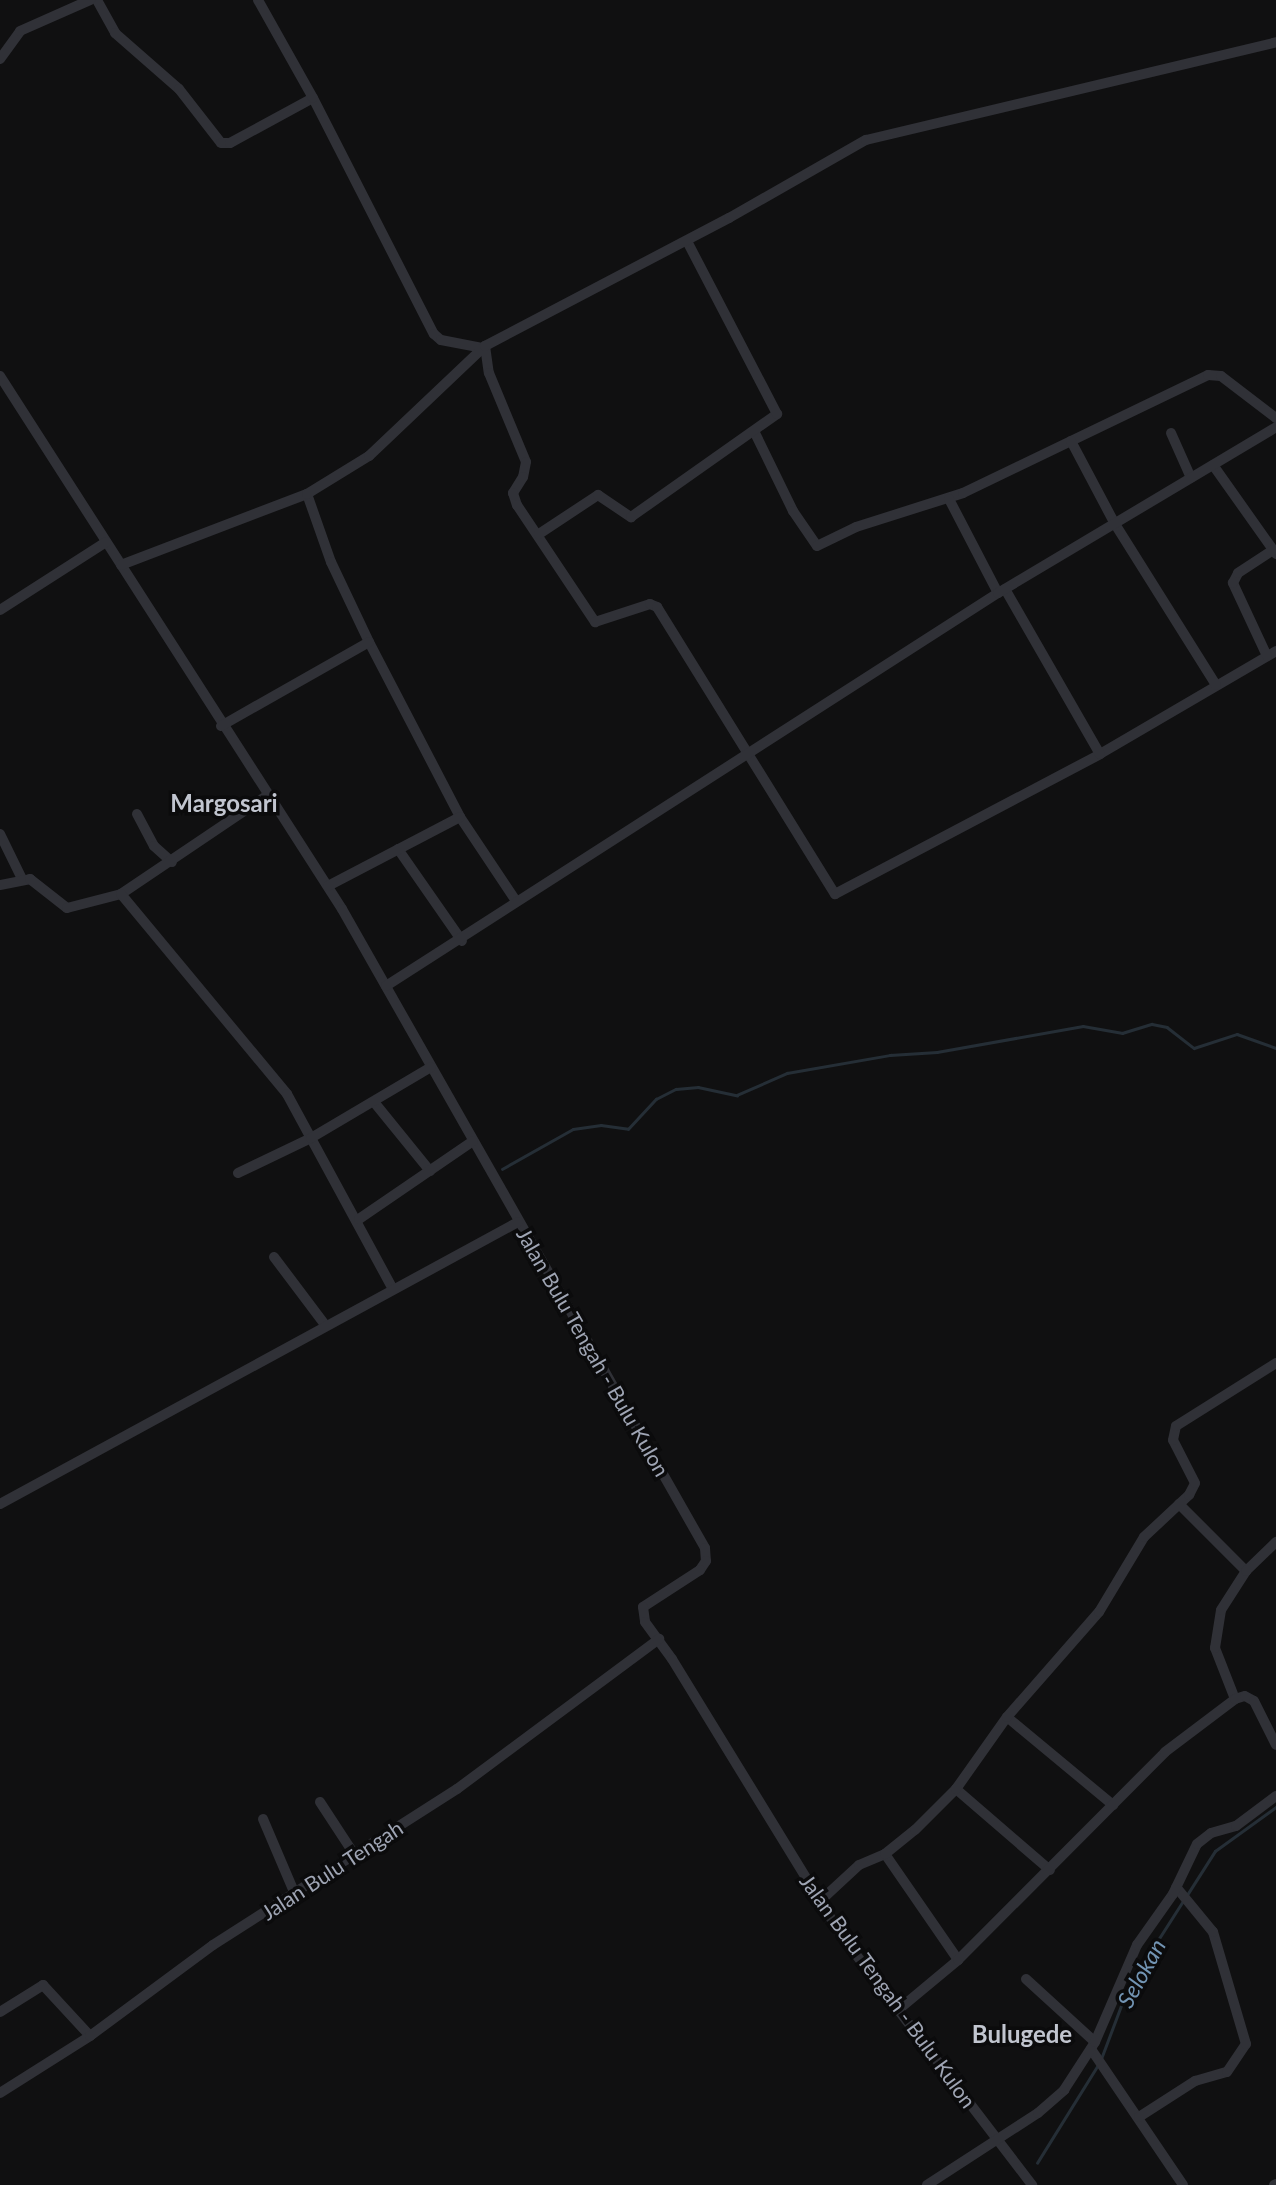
<!DOCTYPE html>
<html>
<head>
<meta charset="utf-8">
<style>
	body { margin:0 }
	#map { position:relative; width:1276px; height:2185px; overflow:hidden; background:#101011; font-family:Lato,sans-serif }
	div>[style] { position:absolute }
	.stream>* { height:2.5px; margin:-1.25px; padding:0 1.25px; transform-origin:1.25px; border-radius:1.25px; background:#252e36 }
	.minor>* { height:10px; margin:-5px; padding:0 5px; transform-origin:5px; border-radius:5px; background:#303137 }
	span { translate:-50% -50%; white-space:nowrap; text-align:center; line-height:1.15; -webkit-text-stroke:7px #0b0b0c; paint-order:stroke }
	.street-label { font-size:21px; color:#9fa5b4 }
	.water-label { font-size:23px; color:#7294b3; font-style:italic }
	.quarter-label { font-size:24px; color:#c1c5cf; font-weight:700 }
</style>
</head>
<body>
<div id="map">
	<div class="stream">
		<i style="left:502px;top:1169px;width:81px;rotate:-29.4deg"></i>
		<i style="left:573px;top:1129px;width:28px;rotate:-8deg"></i>
		<i style="left:601px;top:1125px;width:27px;rotate:8deg"></i>
		<i style="left:628px;top:1129px;width:41px;rotate:-47deg"></i>
		<i style="left:656px;top:1099px;width:22px;rotate:-27deg"></i>
		<i style="left:676px;top:1089px;width:22px;rotate:-5deg"></i>
		<i style="left:698px;top:1087px;width:40px;rotate:12deg"></i>
		<i style="left:737px;top:1095px;width:55px;rotate:-23.7deg"></i>
		<i style="left:787px;top:1073px;width:105px;rotate:-9.9deg"></i>
		<i style="left:890px;top:1055px;width:47px;rotate:-3.7deg"></i>
		<i style="left:937px;top:1052px;width:148px;rotate:-10.1deg"></i>
		<i style="left:1083px;top:1026px;width:40px;rotate:10deg"></i>
		<i style="left:1122px;top:1033px;width:31px;rotate:-17deg"></i>
		<i style="left:1152px;top:1024px;width:15px;rotate:11deg"></i>
		<i style="left:1167px;top:1027px;width:34px;rotate:38deg"></i>
		<i style="left:1194px;top:1048px;width:45px;rotate:-18deg"></i>
		<i style="left:1237px;top:1034px;width:41px;rotate:19.7deg"></i>
		<i style="left:1187px;top:1895px;width:52px;rotate:-57.5deg"></i>
		<i style="left:1215px;top:1851px;width:75px;rotate:-35.8deg"></i>
		<i style="left:1101px;top:2059px;width:77px;rotate:-69.4deg"></i>
		<i style="left:1128px;top:1987px;width:102px;rotate:-57.4deg"></i>
		<i style="left:1037px;top:2163px;width:115px;rotate:-58.1deg"></i>
	</div>
	<div class="minor">
		<i style="left:97px;top:0;width:38px;rotate:61deg"></i>
		<i style="left:115px;top:33px;width:85px;rotate:41.2deg"></i>
		<i style="left:179px;top:89px;width:68px;rotate:52.1deg"></i>
		<i style="left:221px;top:143px;width:9px"></i>
		<i style="left:230px;top:143px;width:94px;rotate:-28.5deg"></i>
		<i style="left:313px;top:98px;width:265px;rotate:62.9deg"></i>
		<i style="left:434px;top:334px;width:9px;rotate:41deg"></i>
		<i style="left:441px;top:340px;width:43px;rotate:10.8deg"></i>
		<i style="left:258px;top:0;width:112px;rotate:60.7deg"></i>
		<i style="left:0;top:59px;width:34px;rotate:-54deg"></i>
		<i style="left:20px;top:31px;width:77px;rotate:-23.9deg"></i>
		<i style="left:485px;top:346px;width:27px;rotate:82deg"></i>
		<i style="left:489px;top:373px;width:96px;rotate:67.4deg"></i>
		<i style="left:526px;top:462px;width:15px;rotate:101deg"></i>
		<i style="left:523px;top:477px;width:19px;rotate:122deg"></i>
		<i style="left:513px;top:493px;width:13px;rotate:72deg"></i>
		<i style="left:517px;top:505px;width:141px;rotate:56.3deg"></i>
		<i style="left:595px;top:622px;width:58px;rotate:-18.1deg"></i>
		<i style="left:650px;top:604px;width:8px;rotate:23deg"></i>
		<i style="left:657px;top:607px;width:338px;rotate:58.2deg"></i>
		<i style="left:835px;top:894px;width:300px;rotate:-27.8deg"></i>
		<i style="left:1100px;top:754px;width:204px;rotate:-30.3deg"></i>
		<i style="left:0;top:376px;width:633px;rotate:57.31deg"></i>
		<i style="left:342px;top:909px;width:735px;rotate:60.4deg"></i>
		<i style="left:705px;top:1548px;width:13px;rotate:86deg"></i>
		<i style="left:706px;top:1561px;width:11px;rotate:124deg"></i>
		<i style="left:700px;top:1570px;width:68px;rotate:147deg"></i>
		<i style="left:643px;top:1607px;width:15px;rotate:82deg"></i>
		<i style="left:645px;top:1622px;width:46px;rotate:53.9deg"></i>
		<i style="left:672px;top:1659px;width:324px;rotate:58.5deg"></i>
		<i style="left:841px;top:1935px;width:315px;rotate:52.6deg"></i>
		<i style="left:755px;top:433px;width:87px;rotate:64deg"></i>
		<i style="left:793px;top:511px;width:42px;rotate:55.6deg"></i>
		<i style="left:817px;top:546px;width:43px;rotate:-26deg"></i>
		<i style="left:856px;top:527px;width:112px;rotate:-17.6deg"></i>
		<i style="left:963px;top:493px;width:272px;rotate:-25.7deg"></i>
		<i style="left:1208px;top:375px;width:13px;rotate:4deg"></i>
		<i style="left:1221px;top:376px;width:69px;rotate:37.4deg"></i>
		<i style="left:1171px;top:433px;width:49px;rotate:66deg"></i>
		<i style="left:1071px;top:441px;width:94px;rotate:62.1deg"></i>
		<i style="left:1115px;top:524px;width:190px;rotate:57.9deg"></i>
		<i style="left:1213px;top:465px;width:109px;rotate:54.7deg"></i>
		<i style="left:307px;top:494px;width:72px;rotate:70.6deg"></i>
		<i style="left:331px;top:562px;width:89px;rotate:64.6deg"></i>
		<i style="left:369px;top:642px;width:197px;rotate:62.5deg"></i>
		<i style="left:460px;top:817px;width:101px;rotate:56.3deg"></i>
		<i style="left:949px;top:499px;width:106px;rotate:62.5deg"></i>
		<i style="left:539px;top:534px;width:71px;rotate:-33.5deg"></i>
		<i style="left:598px;top:495px;width:40px;rotate:34deg"></i>
		<i style="left:631px;top:517px;width:179px;rotate:-35.2deg"></i>
		<i style="left:777px;top:414px;width:195px;rotate:-117.5deg"></i>
		<i style="left:121px;top:565px;width:199px;rotate:-20.9deg"></i>
		<i style="left:307px;top:494px;width:73px;rotate:-31.5deg"></i>
		<i style="left:369px;top:456px;width:160px;rotate:-43.5deg"></i>
		<i style="left:485px;top:346px;width:276px;rotate:-27.7deg"></i>
		<i style="left:729px;top:218px;width:158px;rotate:-29.7deg"></i>
		<i style="left:866px;top:140px;width:422px;rotate:-13.4deg"></i>
		<i style="left:1005px;top:589px;width:190px;rotate:60.1deg"></i>
		<i style="left:0;top:610px;width:126px;rotate:-32.7deg"></i>
		<i style="left:1267px;top:656px;width:81px;rotate:-115deg"></i>
		<i style="left:1233px;top:583px;width:11px;rotate:-63deg"></i>
		<i style="left:1238px;top:573px;width:42px;rotate:-33.3deg"></i>
		<i style="left:221px;top:726px;width:170px;rotate:-29.6deg"></i>
		<i style="left:137px;top:814px;width:36px;rotate:62deg"></i>
		<i style="left:154px;top:846px;width:24px;rotate:42deg"></i>
		<i style="left:0;top:834px;width:50px;rotate:63.9deg"></i>
		<i style="left:398px;top:849px;width:112px;rotate:55.2deg"></i>
		<i style="left:0;top:885px;width:31px;rotate:-11deg"></i>
		<i style="left:30px;top:879px;width:47px;rotate:38.1deg"></i>
		<i style="left:67px;top:908px;width:56px;rotate:-14.5deg"></i>
		<i style="left:121px;top:894px;width:177px;rotate:-34deg"></i>
		<i style="left:328px;top:886px;width:149px;rotate:-27.6deg"></i>
		<i style="left:121px;top:894px;width:260px;rotate:50.3deg"></i>
		<i style="left:287px;top:1094px;width:222px;rotate:61.5deg"></i>
		<i style="left:386px;top:986px;width:727px;rotate:-32.71deg"></i>
		<i style="left:998px;top:593px;width:324px;rotate:-30.8deg"></i>
		<i style="left:374px;top:1102px;width:89px;rotate:50.9deg"></i>
		<i style="left:238px;top:1173px;width:81px;rotate:-25.6deg"></i>
		<i style="left:311px;top:1138px;width:139px;rotate:-30.6deg"></i>
		<i style="left:359px;top:1219px;width:138px;rotate:-34.4deg"></i>
		<i style="left:274px;top:1257px;width:86px;rotate:53deg"></i>
		<i style="left:0;top:1504px;width:590px;rotate:-28.56deg"></i>
		<i style="left:1179px;top:1504px;width:95px;rotate:45deg"></i>
		<i style="left:1235px;top:1699px;width:55px;rotate:-111.4deg"></i>
		<i style="left:1215px;top:1648px;width:38px;rotate:-81deg"></i>
		<i style="left:1221px;top:1610px;width:46px;rotate:-57.3deg"></i>
		<i style="left:1246px;top:1571px;width:42px;rotate:-44deg"></i>
		<i style="left:1007px;top:1717px;width:138px;rotate:39.7deg"></i>
		<i style="left:956px;top:1789px;width:124px;rotate:40.8deg"></i>
		<i style="left:320px;top:1802px;width:62px;rotate:56.8deg"></i>
		<i style="left:263px;top:1819px;width:82px;rotate:66.9deg"></i>
		<i style="left:885px;top:1854px;width:129px;rotate:55.4deg"></i>
		<i style="left:819px;top:1902px;width:54px;rotate:-42.8deg"></i>
		<i style="left:859px;top:1865px;width:28px;rotate:-23deg"></i>
		<i style="left:885px;top:1854px;width:38px;rotate:-39deg"></i>
		<i style="left:915px;top:1830px;width:58px;rotate:-45deg"></i>
		<i style="left:956px;top:1789px;width:88px;rotate:-54.7deg"></i>
		<i style="left:1007px;top:1717px;width:140px;rotate:-48.8deg"></i>
		<i style="left:1099px;top:1612px;width:87px;rotate:-59deg"></i>
		<i style="left:1144px;top:1537px;width:62px;rotate:-43deg"></i>
		<i style="left:1189px;top:1495px;width:13px;rotate:-63deg"></i>
		<i style="left:1195px;top:1483px;width:48px;rotate:-117.1deg"></i>
		<i style="left:1173px;top:1440px;width:14px;rotate:-78deg"></i>
		<i style="left:1176px;top:1426px;width:118px;rotate:-32.2deg"></i>
		<i style="left:1026px;top:1979px;width:93px;rotate:42.4deg"></i>
		<i style="left:898px;top:2010px;width:78px;rotate:-39.8deg"></i>
		<i style="left:958px;top:1960px;width:293px;rotate:-45.1deg"></i>
		<i style="left:1165px;top:1752px;width:88px;rotate:-37.1deg"></i>
		<i style="left:1235px;top:1699px;width:10px;rotate:-17deg"></i>
		<i style="left:1245px;top:1696px;width:10px;rotate:29deg"></i>
		<i style="left:1254px;top:1701px;width:49px;rotate:63.4deg"></i>
		<i style="left:0;top:2012px;width:51px;rotate:-32.1deg"></i>
		<i style="left:43px;top:1985px;width:69px;rotate:47.3deg"></i>
		<i style="left:1091px;top:2049px;width:164px;rotate:55.9deg"></i>
		<i style="left:0;top:2093px;width:107px;rotate:-32.3deg"></i>
		<i style="left:90px;top:2036px;width:153px;rotate:-36.5deg"></i>
		<i style="left:213px;top:1945px;width:290px;rotate:-32.6deg"></i>
		<i style="left:457px;top:1789px;width:252px;rotate:-36.6deg"></i>
		<i style="left:1139px;top:2117px;width:67px;rotate:-32.7deg"></i>
		<i style="left:1195px;top:2081px;width:33px;rotate:-16deg"></i>
		<i style="left:1227px;top:2072px;width:34px;rotate:-56deg"></i>
		<i style="left:1246px;top:2044px;width:117px;rotate:-106.4deg"></i>
		<i style="left:1213px;top:1932px;width:58px;rotate:-129.4deg"></i>
		<i style="left:927px;top:2185px;width:132px;rotate:-33deg"></i>
		<i style="left:1038px;top:2113px;width:35px;rotate:-41deg"></i>
		<i style="left:1064px;top:2090px;width:57px;rotate:-57.1deg"></i>
		<i style="left:1095px;top:2042px;width:106px;rotate:-66.6deg"></i>
		<i style="left:1137px;top:1945px;width:62px;rotate:-54.8deg"></i>
		<i style="left:1173px;top:1894px;width:55px;rotate:-64.4deg"></i>
		<i style="left:1197px;top:1844px;width:18px;rotate:-38deg"></i>
		<i style="left:1211px;top:1833px;width:26px;rotate:-16deg"></i>
		<i style="left:1236px;top:1826px;width:50px;rotate:-36.9deg"></i>
		<i style="left:1274px;top:2185px;width:2px;rotate:-27deg"></i>
	</div>
	<div class="street-label">
		<span style="left:593px;top:1352px;rotate:60deg">Jalan Bulu Tengah - Bulu Kulon</span>
		<span style="left:332px;top:1870px;rotate:-33deg">Jalan Bulu Tengah</span>
		<span style="left:888px;top:1991px;rotate:54deg">Jalan Bulu Tengah - Bulu Kulon</span>
	</div>
	<div class="water-label">
		<span style="left:1141px;top:1973px;rotate:-61deg">Selokan</span>
	</div>
	<div class="quarter-label">
		<span style="left:224px;top:803px">Margosari</span>
		<span style="left:1022px;top:2034px">Bulugede</span>
	</div>
</div>
</body>
</html>
